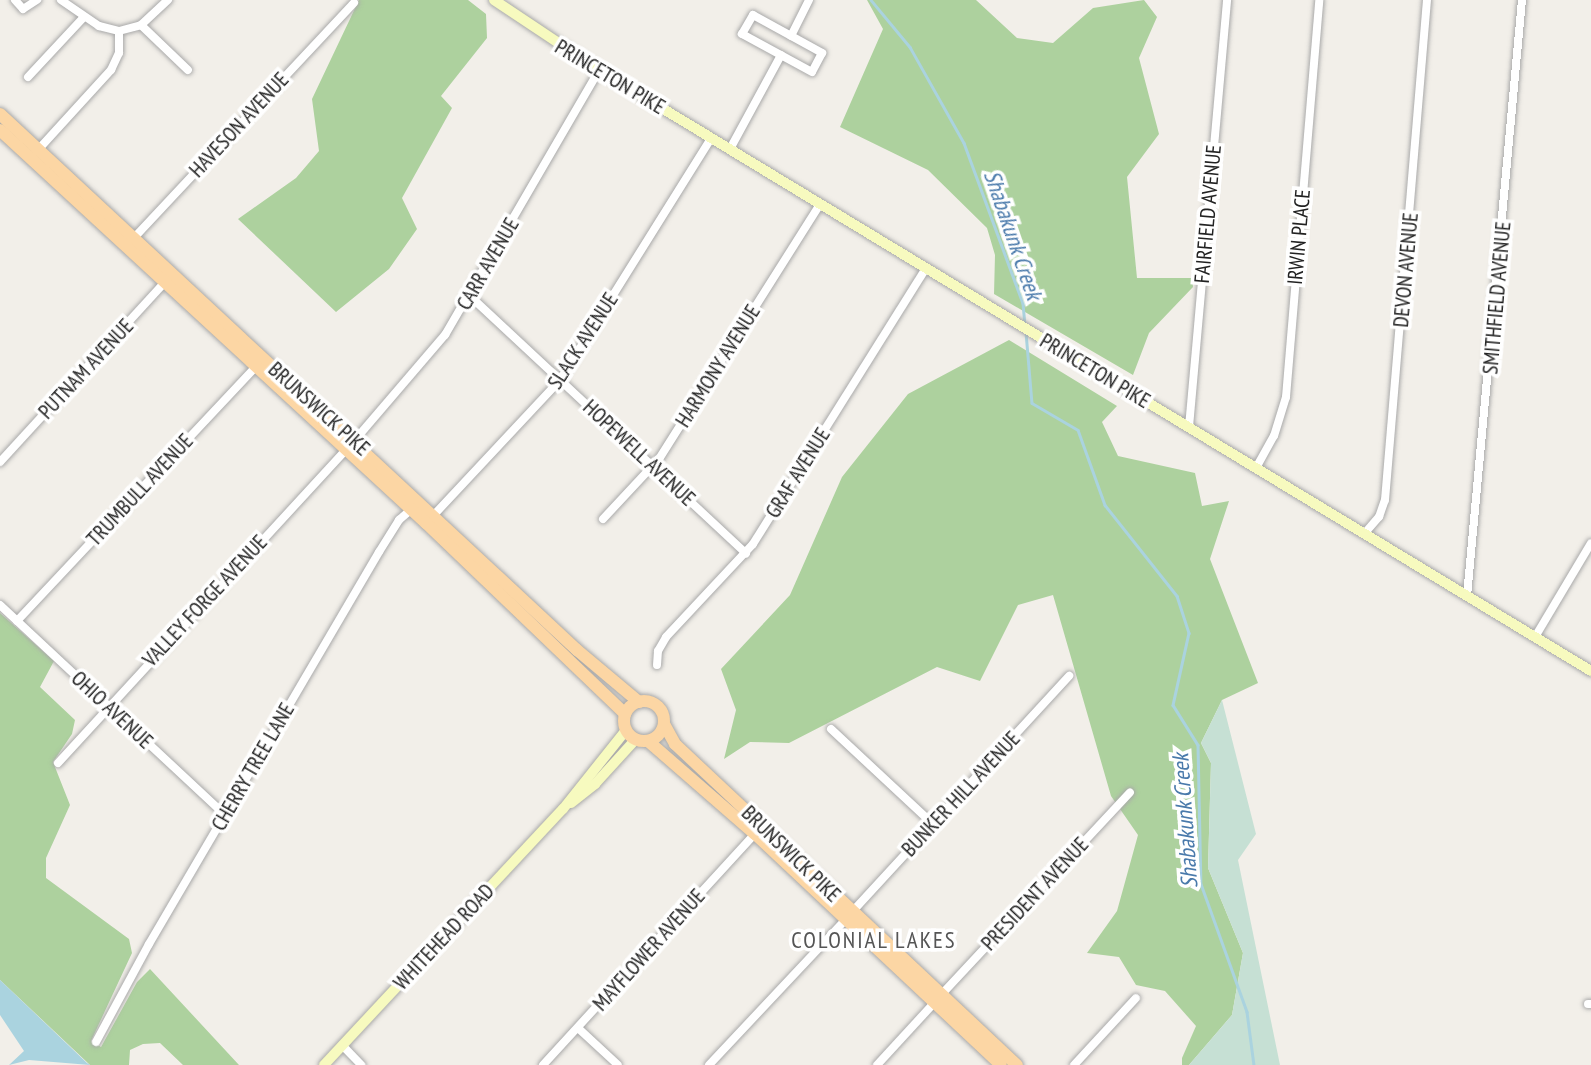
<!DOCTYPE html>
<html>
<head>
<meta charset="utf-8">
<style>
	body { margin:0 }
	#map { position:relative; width:1591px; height:1065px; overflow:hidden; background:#f2efe9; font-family:"PT Sans Narrow",sans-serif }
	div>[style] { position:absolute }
	.forest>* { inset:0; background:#add19e }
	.wetland>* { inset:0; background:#c6e0d4 }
	.water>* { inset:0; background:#aad3df }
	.stream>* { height:2.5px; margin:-1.25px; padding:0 1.25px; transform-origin:1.25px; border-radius:1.25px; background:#aad3df }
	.roads { filter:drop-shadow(0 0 2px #a9a9a9) drop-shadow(0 0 2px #a9a9a9) }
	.street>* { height:8px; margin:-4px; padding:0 4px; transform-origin:4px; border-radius:4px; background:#fff }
	.secondary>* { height:10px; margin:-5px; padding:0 5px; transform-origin:5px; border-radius:5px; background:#f7fabf }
	.primary>* { height:12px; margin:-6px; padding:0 6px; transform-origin:6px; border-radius:6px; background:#fcd6a4 }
	.primary>.ring { margin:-6px; padding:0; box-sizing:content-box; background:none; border:12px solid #fcd6a4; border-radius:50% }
	span { translate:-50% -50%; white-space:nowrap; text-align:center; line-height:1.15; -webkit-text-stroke:7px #fff; paint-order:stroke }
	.street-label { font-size:21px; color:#222 }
	.water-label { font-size:23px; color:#4a7aab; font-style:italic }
	.neighbourhood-label { font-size:23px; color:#555; letter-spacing:2px }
</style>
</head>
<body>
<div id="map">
	<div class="forest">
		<i style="clip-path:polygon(359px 0,468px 0,486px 14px,487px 38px,441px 96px,452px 108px,402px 198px,417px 229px,389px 269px,336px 312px,238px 219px,296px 178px,319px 151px,312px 99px)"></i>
		<i style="clip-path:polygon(867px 0,976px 0,1017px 38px,1053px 43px,1093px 8px,1144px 0,1157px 17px,1139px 58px,1159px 134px,1127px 177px,1137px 278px,1192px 278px,1193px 287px,1149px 333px,1133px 375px,994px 294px,995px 255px,987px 228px,928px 170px,840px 127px,883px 29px)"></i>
		<i style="clip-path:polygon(1009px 340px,1117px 406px,1102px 422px,1118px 456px,1195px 473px,1202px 506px,1229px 501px,1210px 559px,1258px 683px,1222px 700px,1201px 743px,1211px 763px,1208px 868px,1243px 953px,1232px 1015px,1189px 1065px,1182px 1065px,1182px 1058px,1196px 1026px,1165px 991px,1136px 985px,1119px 957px,1087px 953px,1117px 911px,1138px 835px,1111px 796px,1053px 595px,1018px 605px,980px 681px,937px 667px,789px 743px,750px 742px,724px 759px,736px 710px,721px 669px,790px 595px,842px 477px,908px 394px)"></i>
		<i style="clip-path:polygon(0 613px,54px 661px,40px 687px,75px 720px,72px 734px,53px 762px,70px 805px,46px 858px,46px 878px,129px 939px,132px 953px,91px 1041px,101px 1047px,137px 982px,150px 969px,239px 1065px,183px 1065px,160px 1043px,143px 1044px,130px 1050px,129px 1065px,90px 1065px,0 980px)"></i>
	</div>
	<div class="wetland">
		<i style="clip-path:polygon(1222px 700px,1256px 834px,1238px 860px,1280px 1065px,1189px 1065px,1232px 1015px,1243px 953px,1208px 868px,1211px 763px,1201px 743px)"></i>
	</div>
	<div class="water">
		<i style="clip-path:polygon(0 980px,87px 1063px,90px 1065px,29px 1060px,9px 1065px,24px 1051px,0 1015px)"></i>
	</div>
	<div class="stream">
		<i style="left:871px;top:0;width:61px;rotate:50.3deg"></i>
		<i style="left:910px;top:47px;width:110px;rotate:60.6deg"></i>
		<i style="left:964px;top:143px;width:171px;rotate:69.8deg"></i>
		<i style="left:1023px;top:303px;width:22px;rotate:85deg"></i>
		<i style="left:1026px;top:332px;width:71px;rotate:85.2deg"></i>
		<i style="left:1032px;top:403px;width:53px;rotate:30.4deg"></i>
		<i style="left:1078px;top:430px;width:80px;rotate:70.2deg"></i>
		<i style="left:1105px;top:505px;width:116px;rotate:51.6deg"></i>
		<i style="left:1177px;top:596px;width:39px;rotate:72deg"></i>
		<i style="left:1189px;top:633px;width:74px;rotate:102.5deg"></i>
		<i style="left:1173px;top:705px;width:47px;rotate:58deg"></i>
		<i style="left:1198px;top:745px;width:139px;rotate:88.8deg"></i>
		<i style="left:1201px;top:884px;width:136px;rotate:70.2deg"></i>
		<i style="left:1247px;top:1012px;width:53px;rotate:82.5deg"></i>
	</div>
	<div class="roads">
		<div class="street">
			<i style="left:15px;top:0;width:12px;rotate:48deg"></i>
			<i style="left:23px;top:9px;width:17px;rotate:-33deg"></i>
			<i style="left:61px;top:0;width:46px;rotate:34.4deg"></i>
			<i style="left:99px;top:26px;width:21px;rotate:14deg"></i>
			<i style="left:119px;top:31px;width:23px;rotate:-15deg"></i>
			<i style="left:141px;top:25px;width:37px;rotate:-43deg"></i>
			<i style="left:753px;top:15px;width:79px;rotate:28.8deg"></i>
			<i style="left:822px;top:53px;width:21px;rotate:118deg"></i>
			<i style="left:812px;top:72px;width:80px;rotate:-151.5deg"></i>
			<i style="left:742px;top:34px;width:22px;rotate:-60deg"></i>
			<i style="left:141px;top:25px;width:65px;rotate:43.8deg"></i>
			<i style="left:791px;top:36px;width:40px;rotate:-63.4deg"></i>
			<i style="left:28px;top:77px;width:82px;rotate:-47deg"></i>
			<i style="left:730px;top:149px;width:107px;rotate:-61.5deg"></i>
			<i style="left:37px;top:151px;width:110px;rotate:-47.6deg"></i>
			<i style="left:111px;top:70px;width:19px;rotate:-65deg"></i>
			<i style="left:119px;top:53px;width:22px;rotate:-90deg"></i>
			<i style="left:132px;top:240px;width:325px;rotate:-46.9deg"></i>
			<i style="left:471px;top:297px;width:376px;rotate:43deg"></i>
			<i style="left:1189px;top:427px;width:429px;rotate:-84.9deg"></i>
			<i style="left:0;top:462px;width:246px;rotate:-47.5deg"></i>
			<i style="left:1256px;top:468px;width:37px;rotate:-61deg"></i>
			<i style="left:1274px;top:436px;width:41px;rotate:-72.9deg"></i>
			<i style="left:1286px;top:397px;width:398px;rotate:-85.2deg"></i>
			<i style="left:431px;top:518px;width:189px;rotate:-46.9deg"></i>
			<i style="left:560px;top:380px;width:285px;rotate:-58deg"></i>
			<i style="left:603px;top:519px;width:82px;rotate:-47deg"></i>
			<i style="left:659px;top:459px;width:302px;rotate:-57.7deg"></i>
			<i style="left:1364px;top:534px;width:23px;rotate:-49deg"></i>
			<i style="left:1379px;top:517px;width:18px;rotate:-71deg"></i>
			<i style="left:1385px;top:500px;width:502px;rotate:-85.2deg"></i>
			<i style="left:1467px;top:596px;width:599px;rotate:-84.73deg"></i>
			<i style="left:0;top:605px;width:308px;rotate:43deg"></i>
			<i style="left:17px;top:621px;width:354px;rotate:-46.8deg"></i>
			<i style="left:1535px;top:637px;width:109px;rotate:-59.2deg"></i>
			<i style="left:657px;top:665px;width:14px;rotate:-86deg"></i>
			<i style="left:658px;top:651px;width:16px;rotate:-60deg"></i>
			<i style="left:666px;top:637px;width:127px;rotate:-46.9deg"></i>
			<i style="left:753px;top:544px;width:326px;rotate:-57.9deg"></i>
			<i style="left:831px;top:729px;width:139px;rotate:43deg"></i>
			<i style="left:58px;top:763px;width:437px;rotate:-47.4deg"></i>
			<i style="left:354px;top:441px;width:140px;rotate:-49.4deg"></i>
			<i style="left:445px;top:335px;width:306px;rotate:-59.8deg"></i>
			<i style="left:852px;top:912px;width:321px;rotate:-47.4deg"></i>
			<i style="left:941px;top:995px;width:277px;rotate:-47deg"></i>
			<i style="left:1588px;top:1004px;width:3px"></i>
			<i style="left:578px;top:1028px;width:54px;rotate:42.8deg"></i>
			<i style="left:96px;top:1042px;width:111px;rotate:-61.6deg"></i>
			<i style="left:149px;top:944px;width:454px;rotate:-59.6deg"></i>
			<i style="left:379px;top:552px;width:38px;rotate:-58deg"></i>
			<i style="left:399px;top:520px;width:20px;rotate:-41deg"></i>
			<i style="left:342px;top:1045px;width:28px;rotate:46deg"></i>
			<i style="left:543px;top:1065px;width:314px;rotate:-47.5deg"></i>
			<i style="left:709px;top:1065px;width:199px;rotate:-46.8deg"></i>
			<i style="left:877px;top:1065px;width:84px;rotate:-47.4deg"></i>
			<i style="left:1074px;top:1065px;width:91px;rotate:-47.2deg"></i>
		</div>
		<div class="secondary">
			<i style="left:494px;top:0;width:126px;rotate:33.7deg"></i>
			<i style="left:599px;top:70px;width:1160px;rotate:31.21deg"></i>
			<i style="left:571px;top:803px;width:31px;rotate:-38deg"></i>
			<i style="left:595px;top:784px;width:61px;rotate:-47.7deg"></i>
			<i style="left:324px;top:1065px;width:350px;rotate:-47deg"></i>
			<i style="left:563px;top:809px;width:101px;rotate:-51.4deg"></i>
		</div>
		<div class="primary">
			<i style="left:0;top:114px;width:788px;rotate:42.89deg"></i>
			<i style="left:577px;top:650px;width:81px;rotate:40deg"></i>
			<i style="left:0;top:130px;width:580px;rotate:42.69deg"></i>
			<i style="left:426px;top:523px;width:276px;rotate:43.8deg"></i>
			<i class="ring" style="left:624px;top:701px;width:28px;height:28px"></i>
			<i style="left:664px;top:724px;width:23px;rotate:61deg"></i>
			<i style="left:675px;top:744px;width:469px;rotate:43.2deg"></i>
			<i style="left:648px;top:741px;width:142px;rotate:41deg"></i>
			<i style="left:755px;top:834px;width:337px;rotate:43.2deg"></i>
		</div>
	</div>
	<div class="street-label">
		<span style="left:610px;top:77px;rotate:31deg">PRINCETON PIKE</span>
		<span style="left:239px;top:125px;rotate:-47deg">HAVESON AVENUE</span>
		<span style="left:1208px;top:214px;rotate:-85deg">FAIRFIELD AVENUE</span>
		<span style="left:1299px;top:237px;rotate:-85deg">IRWIN PLACE</span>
		<span style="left:488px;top:264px;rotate:-60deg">CARR AVENUE</span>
		<span style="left:1406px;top:270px;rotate:-85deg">DEVON AVENUE</span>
		<span style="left:1497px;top:298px;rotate:-85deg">SMITHFIELD AVENUE</span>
		<span style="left:583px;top:341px;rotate:-57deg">SLACK AVENUE</span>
		<span style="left:718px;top:366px;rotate:-58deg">HARMONY AVENUE</span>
		<span style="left:86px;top:369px;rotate:-47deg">PUTNAM AVENUE</span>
		<span style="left:1095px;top:371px;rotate:31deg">PRINCETON PIKE</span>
		<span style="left:319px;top:409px;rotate:42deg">BRUNSWICK PIKE</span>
		<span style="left:639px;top:453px;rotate:43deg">HOPEWELL AVENUE</span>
		<span style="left:798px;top:473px;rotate:-58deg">GRAF AVENUE</span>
		<span style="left:140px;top:490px;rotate:-47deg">TRUMBULL AVENUE</span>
		<span style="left:205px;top:601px;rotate:-47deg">VALLEY FORGE AVENUE</span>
		<span style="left:112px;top:710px;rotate:43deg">OHIO AVENUE</span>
		<span style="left:253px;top:767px;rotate:-60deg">CHERRY TREE LANE</span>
		<span style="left:961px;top:794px;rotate:-47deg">BUNKER HILL AVENUE</span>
		<span style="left:791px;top:854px;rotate:44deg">BRUNSWICK PIKE</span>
		<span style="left:1035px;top:894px;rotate:-47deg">PRESIDENT AVENUE</span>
		<span style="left:444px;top:937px;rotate:-47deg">WHITEHEAD ROAD</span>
		<span style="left:649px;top:950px;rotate:-48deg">MAYFLOWER AVENUE</span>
	</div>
	<div class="water-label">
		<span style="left:1013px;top:235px;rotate:71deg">Shabakunk Creek</span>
		<span style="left:1185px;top:821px;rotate:-94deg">Shabakunk Creek</span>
	</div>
	<div class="neighbourhood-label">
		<span style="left:874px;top:940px">COLONIAL LAKES</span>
	</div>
</div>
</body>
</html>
